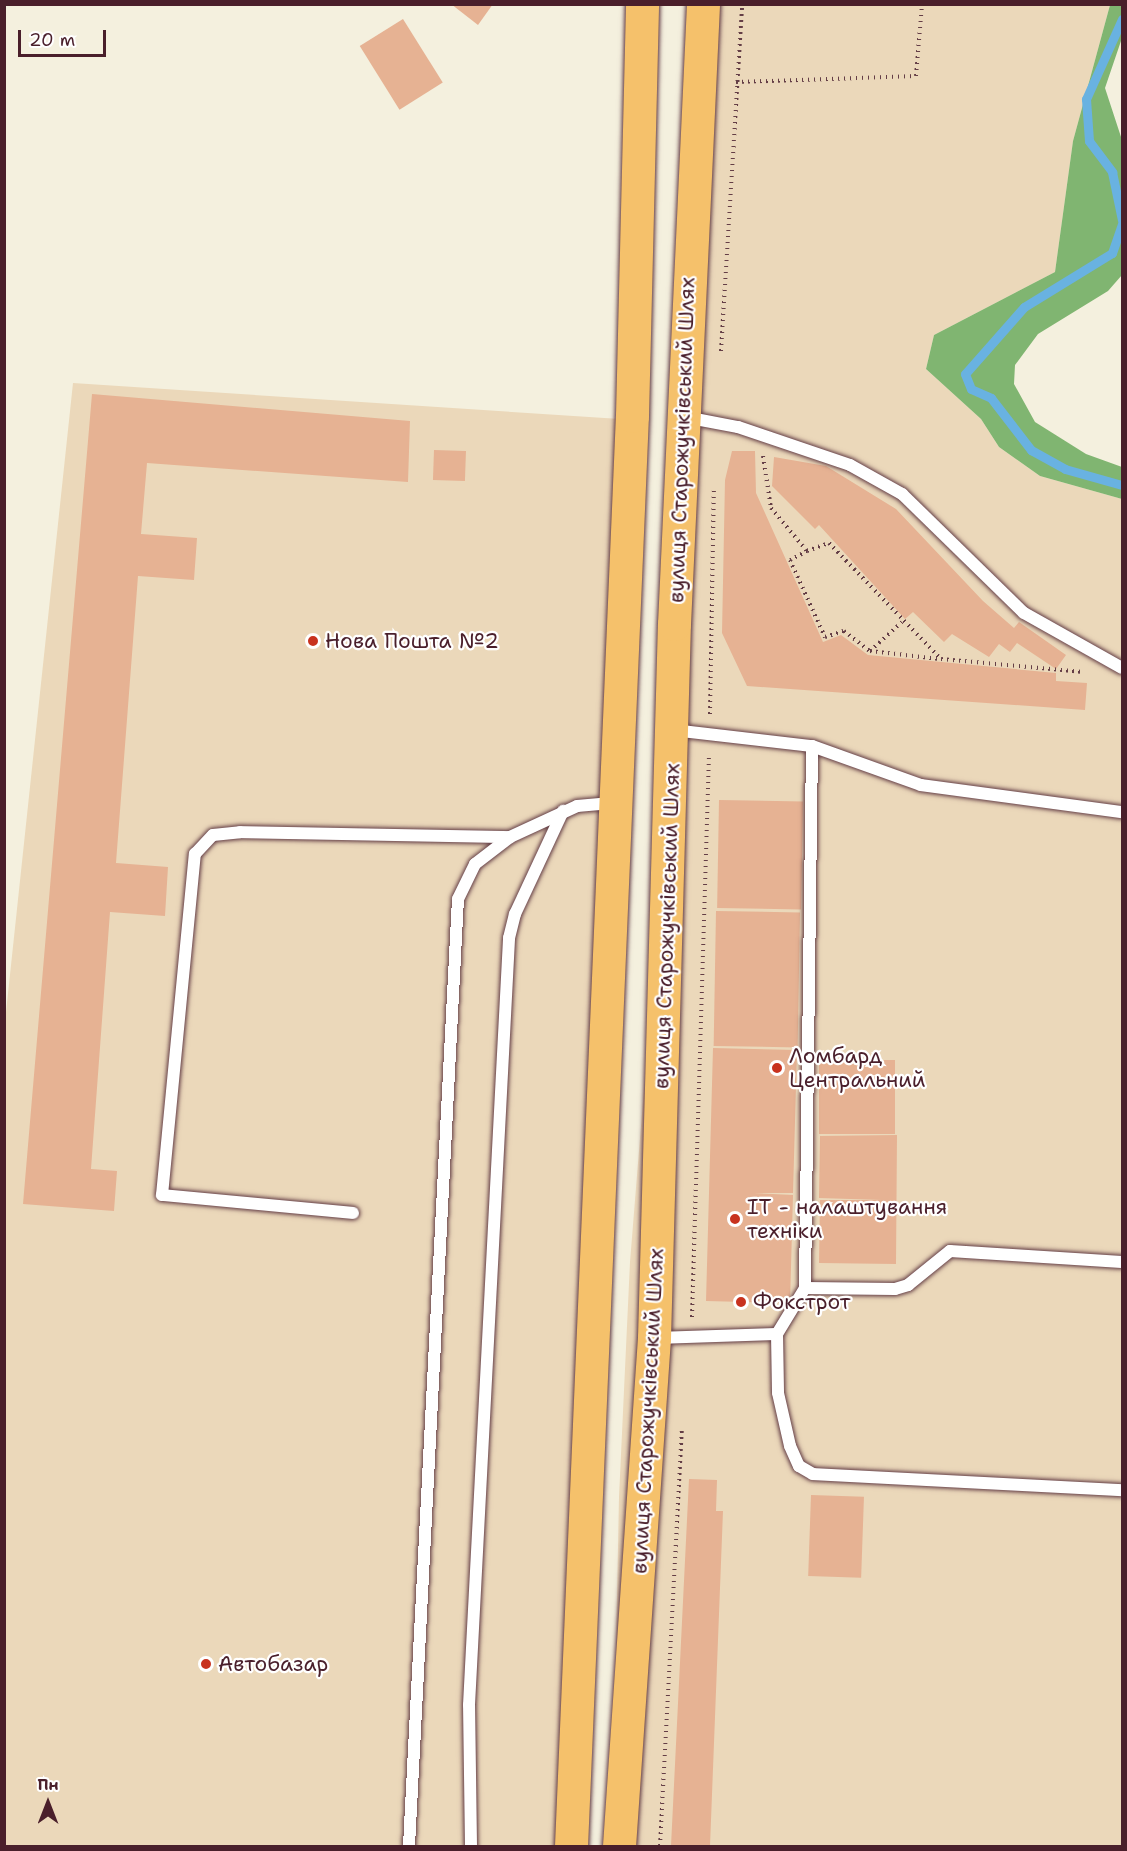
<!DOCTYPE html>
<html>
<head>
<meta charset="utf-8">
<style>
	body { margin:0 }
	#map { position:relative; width:1127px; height:1851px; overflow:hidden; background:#f4f0de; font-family:"Shantell Sans",sans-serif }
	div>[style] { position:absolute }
	.built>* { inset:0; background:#ebd8ba }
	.forest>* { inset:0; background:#80b571 }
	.stream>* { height:9px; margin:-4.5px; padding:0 4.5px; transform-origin:4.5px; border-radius:4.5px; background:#69b2e1 }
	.building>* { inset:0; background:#e6b293; transform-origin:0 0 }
	.path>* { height:4px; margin-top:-2px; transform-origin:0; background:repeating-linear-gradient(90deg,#643e46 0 1.5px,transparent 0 6px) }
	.roads { filter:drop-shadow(0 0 2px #643e46) drop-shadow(0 0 2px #643e46) }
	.lane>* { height:12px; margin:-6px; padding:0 6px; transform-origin:6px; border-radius:6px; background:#fff }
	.primary>* { height:33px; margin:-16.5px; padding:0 16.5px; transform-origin:16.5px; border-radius:16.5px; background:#f5c16b }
	.dots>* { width:16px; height:16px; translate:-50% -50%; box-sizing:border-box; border:3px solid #fff; border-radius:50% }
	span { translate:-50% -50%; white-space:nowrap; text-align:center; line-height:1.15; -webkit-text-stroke:4.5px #fff; paint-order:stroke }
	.street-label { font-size:21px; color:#4a1f2b }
	.poi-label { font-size:21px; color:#4a1f2b }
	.left { translate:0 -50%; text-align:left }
	.frame { position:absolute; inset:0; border:6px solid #4a1f2b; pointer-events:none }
	.north { position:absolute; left:18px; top:1773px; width:60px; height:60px; -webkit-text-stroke:4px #fff; paint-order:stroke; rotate:0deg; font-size:16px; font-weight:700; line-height:24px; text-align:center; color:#4a1f2b }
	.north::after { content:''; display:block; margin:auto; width:21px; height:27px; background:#4a1f2b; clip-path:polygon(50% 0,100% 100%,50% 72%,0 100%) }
	.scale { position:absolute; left:18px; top:30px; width:88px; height:27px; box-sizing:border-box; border:3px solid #4a1f2b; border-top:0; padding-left:8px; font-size:18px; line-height:21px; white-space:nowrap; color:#4a1f2b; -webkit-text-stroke:4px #fff; paint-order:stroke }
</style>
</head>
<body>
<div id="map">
	<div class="built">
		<i style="clip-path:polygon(689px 5px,1110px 5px,1073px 141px,1055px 272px,934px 335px,926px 369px,981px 419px,999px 447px,1040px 476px,1122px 499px,1122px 1846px,612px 1846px,619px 1497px,630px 1262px,673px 730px)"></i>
		<i style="clip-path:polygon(73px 383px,620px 419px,568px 1846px,5px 1846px,4px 1031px)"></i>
	</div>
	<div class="forest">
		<i style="clip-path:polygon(1110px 5px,1122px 5px,1122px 38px,1105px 88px,1122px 140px,1122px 275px,1108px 291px,1038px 334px,1015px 365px,1014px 384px,1035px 422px,1086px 454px,1122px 467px,1122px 499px,1040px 476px,999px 447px,981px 419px,926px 369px,934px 335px,1055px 272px,1073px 141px)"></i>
	</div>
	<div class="stream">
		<i style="left:1122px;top:19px;width:88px;rotate:114.2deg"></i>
		<i style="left:1086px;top:99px;width:42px;rotate:85.9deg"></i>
		<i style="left:1089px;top:141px;width:39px;rotate:53deg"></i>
		<i style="left:1112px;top:172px;width:49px;rotate:78.2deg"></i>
		<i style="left:1122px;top:224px;width:31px;rotate:109deg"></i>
		<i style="left:1112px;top:253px;width:103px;rotate:148.5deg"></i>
		<i style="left:1024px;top:307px;width:89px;rotate:131.4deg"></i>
		<i style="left:965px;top:374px;width:16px;rotate:68deg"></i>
		<i style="left:971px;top:389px;width:22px;rotate:24deg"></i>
		<i style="left:991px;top:398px;width:66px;rotate:52.4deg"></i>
		<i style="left:1031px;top:450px;width:39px;rotate:29deg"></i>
		<i style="left:1065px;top:469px;width:59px;rotate:15.7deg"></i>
	</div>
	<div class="building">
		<i style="clip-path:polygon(451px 4px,493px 4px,478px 25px)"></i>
		<i style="left:403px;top:19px;width:75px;height:51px;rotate:58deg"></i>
		<i style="clip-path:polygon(92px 394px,410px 421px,408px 482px,147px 463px,141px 534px,197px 538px,194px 580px,138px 576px,116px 863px,168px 867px,165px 916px,110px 912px,91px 1169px,117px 1171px,114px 1211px,23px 1204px)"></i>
		<i style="left:434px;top:450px;width:32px;height:30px;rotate:2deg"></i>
		<i style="clip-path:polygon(732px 451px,755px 451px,756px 493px,823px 642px,841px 635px,868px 655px,1056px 673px,1056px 681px,1087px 683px,1085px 710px,747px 686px,722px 633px,725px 480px)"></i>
		<i style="clip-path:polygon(774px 457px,826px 466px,896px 509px,983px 601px,1014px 628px,1019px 622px,1066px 655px,1056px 669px,1017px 643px,1010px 652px,999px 644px,989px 657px,952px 634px,944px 642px,913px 612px,905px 619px,819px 525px,815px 529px,772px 486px)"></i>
		<i style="left:719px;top:800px;width:84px;height:108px;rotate:1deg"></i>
		<i style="left:716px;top:911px;width:84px;height:135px;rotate:1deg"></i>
		<i style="clip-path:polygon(713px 1048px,797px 1050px,793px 1193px,754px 1193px,793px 1195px,790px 1303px,706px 1301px)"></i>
		<i style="left:819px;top:1060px;width:76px;height:74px"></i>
		<i style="clip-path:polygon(897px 1135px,896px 1264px,819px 1263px,820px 1200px,882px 1200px,819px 1198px,820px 1136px)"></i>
		<i style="clip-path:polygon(689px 1479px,717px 1480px,716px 1511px,723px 1511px,710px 1846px,671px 1846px)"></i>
		<i style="left:811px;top:1495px;width:53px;height:81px;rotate:2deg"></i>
	</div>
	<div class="path">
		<i style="left:736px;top:82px;width:180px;rotate:-1.9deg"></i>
		<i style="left:916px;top:76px;width:72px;rotate:-85.2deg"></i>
		<i style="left:721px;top:351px;width:348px;rotate:-86.5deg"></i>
		<i style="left:763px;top:456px;width:53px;rotate:81.3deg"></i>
		<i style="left:771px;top:508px;width:56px;rotate:50.1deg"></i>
		<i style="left:807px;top:551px;width:23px;rotate:-20deg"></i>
		<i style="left:829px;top:543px;width:161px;rotate:46deg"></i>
		<i style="left:941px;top:659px;width:143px;rotate:5.2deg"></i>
		<i style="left:807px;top:551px;width:19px;rotate:152deg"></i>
		<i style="left:790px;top:560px;width:85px;rotate:65.6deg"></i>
		<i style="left:825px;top:637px;width:20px;rotate:-18deg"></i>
		<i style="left:844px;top:631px;width:33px;rotate:38deg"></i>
		<i style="left:870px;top:651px;width:70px;rotate:6.5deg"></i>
		<i style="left:870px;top:651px;width:43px;rotate:-42.2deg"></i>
		<i style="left:710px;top:714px;width:224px;rotate:-89deg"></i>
		<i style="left:692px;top:1317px;width:563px;rotate:-88.27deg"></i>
		<i style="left:660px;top:1846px;width:419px;rotate:-87deg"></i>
	</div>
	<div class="roads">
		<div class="lane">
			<i style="left:685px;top:417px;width:54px;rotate:10.7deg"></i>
			<i style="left:738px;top:427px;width:118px;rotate:18.7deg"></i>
			<i style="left:850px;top:465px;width:60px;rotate:29.1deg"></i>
			<i style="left:902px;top:494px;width:170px;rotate:44.3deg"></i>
			<i style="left:1024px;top:613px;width:112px;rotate:29.3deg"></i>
			<i style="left:673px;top:730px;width:140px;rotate:6.6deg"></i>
			<i style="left:812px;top:746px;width:116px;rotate:19.7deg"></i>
			<i style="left:921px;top:785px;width:203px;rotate:7.7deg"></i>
			<i style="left:812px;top:746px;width:542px;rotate:90.74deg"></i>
			<i style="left:805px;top:1288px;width:54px;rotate:121.3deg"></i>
			<i style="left:777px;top:1334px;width:59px;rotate:89deg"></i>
			<i style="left:778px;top:1393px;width:54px;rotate:77.2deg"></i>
			<i style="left:790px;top:1446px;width:22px;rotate:66deg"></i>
			<i style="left:799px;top:1466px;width:16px;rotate:30deg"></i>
			<i style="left:813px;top:1474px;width:309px;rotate:3deg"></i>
			<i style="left:353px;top:1213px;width:192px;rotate:-174.6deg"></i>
			<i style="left:162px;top:1195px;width:343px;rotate:-84.5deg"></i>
			<i style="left:195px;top:854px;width:26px;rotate:-47deg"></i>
			<i style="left:213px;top:835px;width:27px;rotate:-6deg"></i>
			<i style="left:240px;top:832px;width:270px;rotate:1.1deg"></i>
			<i style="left:805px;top:1288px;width:90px;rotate:0.6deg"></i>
			<i style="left:895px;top:1289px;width:14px;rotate:-17deg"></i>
			<i style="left:908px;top:1285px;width:54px;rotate:-39deg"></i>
			<i style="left:950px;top:1251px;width:172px;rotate:3.7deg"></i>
			<i style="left:655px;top:1338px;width:122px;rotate:-1.9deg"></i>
			<i style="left:409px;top:1846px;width:948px;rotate:-87.04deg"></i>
			<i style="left:458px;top:899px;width:39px;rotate:-64deg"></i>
			<i style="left:475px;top:864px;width:44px;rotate:-37.6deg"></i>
			<i style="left:510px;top:837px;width:74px;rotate:-24.8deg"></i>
			<i style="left:577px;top:806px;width:37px;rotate:-5deg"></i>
			<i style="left:471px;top:1846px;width:141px;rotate:-90.8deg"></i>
			<i style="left:469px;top:1705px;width:768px;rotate:-87.01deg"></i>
			<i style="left:509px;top:938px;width:25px;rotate:-76deg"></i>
			<i style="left:515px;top:914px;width:114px;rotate:-65deg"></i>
		</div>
		<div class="primary">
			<i style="left:571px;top:1846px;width:1431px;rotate:-87.56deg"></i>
			<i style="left:632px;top:416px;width:412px;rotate:-88.6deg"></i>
			<i style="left:619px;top:1846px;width:509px;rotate:-86.06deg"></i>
			<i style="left:654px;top:1338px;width:714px;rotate:-88.4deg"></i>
			<i style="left:674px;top:624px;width:621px;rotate:-87.32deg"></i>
		</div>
	</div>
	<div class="dots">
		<i style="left:313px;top:641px;background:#c8321e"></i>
		<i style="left:777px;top:1068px;background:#c8321e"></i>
		<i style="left:735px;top:1219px;background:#c8321e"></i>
		<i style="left:741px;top:1302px;background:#c8321e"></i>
		<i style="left:206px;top:1664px;background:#c8321e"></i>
	</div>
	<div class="street-label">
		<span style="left:682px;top:440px;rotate:-88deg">вулиця Старожучківський Шлях</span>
		<span style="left:667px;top:926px;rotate:-88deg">вулиця Старожучківський Шлях</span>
		<span style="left:648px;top:1411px;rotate:-87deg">вулиця Старожучківський Шлях</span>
	</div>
	<div class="poi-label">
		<span class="left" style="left:325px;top:641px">Нова Пошта №2</span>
		<span class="left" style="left:789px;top:1068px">Ломбард<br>Центральний</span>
		<span class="left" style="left:747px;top:1219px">ІТ - налаштування<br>техніки</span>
		<span class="left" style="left:753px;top:1302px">Фокстрот</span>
		<span class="left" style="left:218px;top:1664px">Автобазар</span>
	</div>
	<div class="frame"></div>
	<div class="north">Пн</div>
	<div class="scale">20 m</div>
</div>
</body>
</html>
